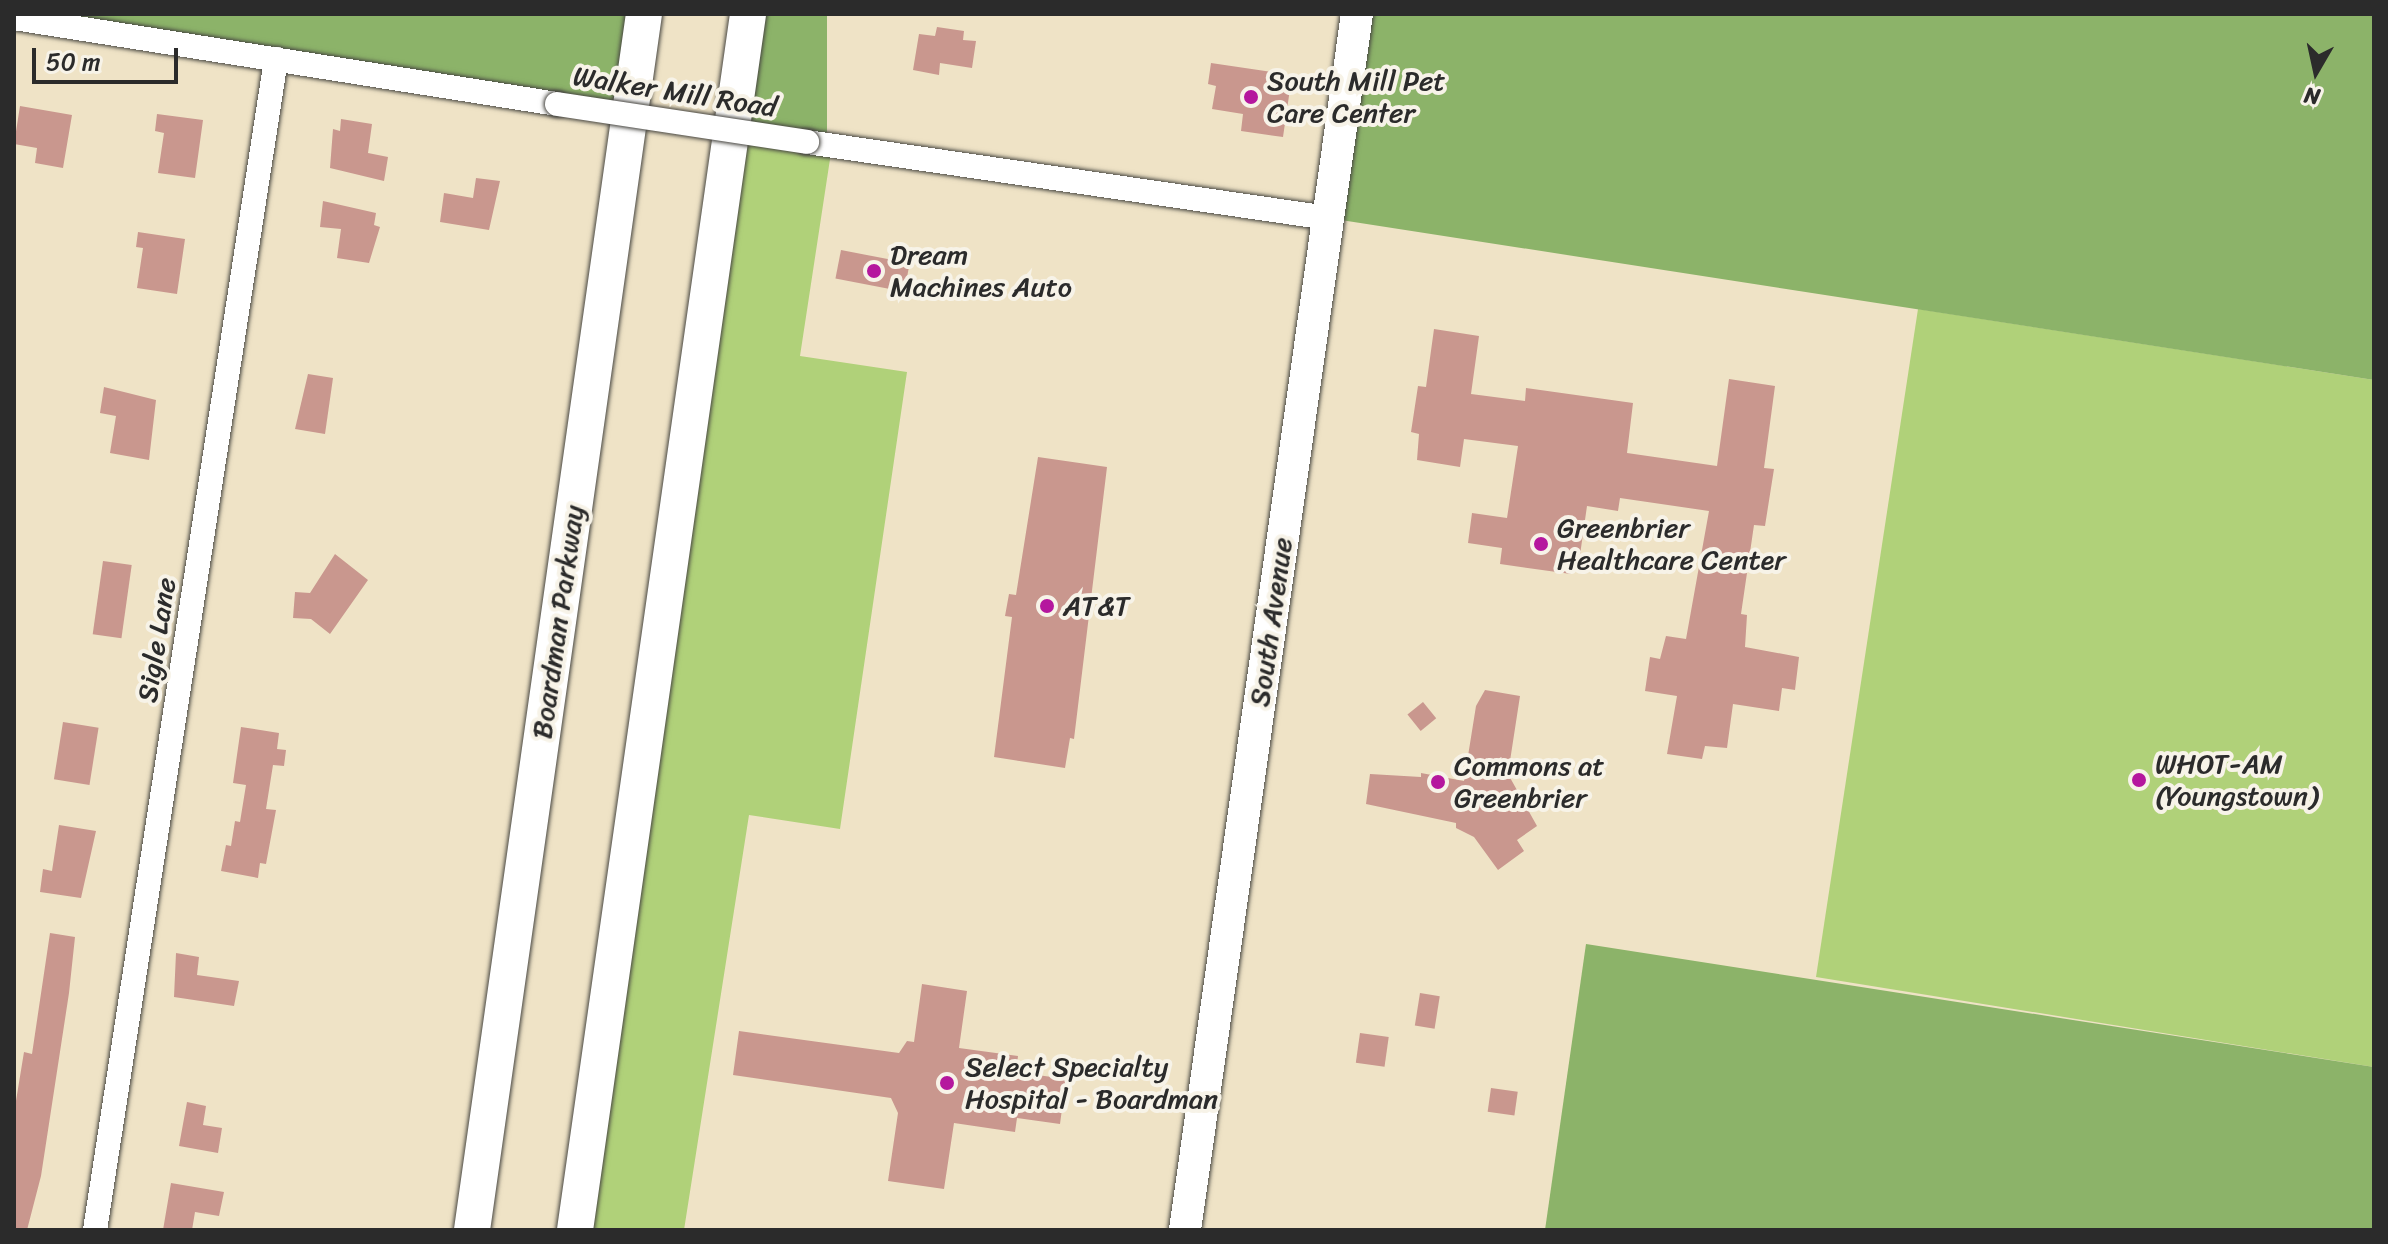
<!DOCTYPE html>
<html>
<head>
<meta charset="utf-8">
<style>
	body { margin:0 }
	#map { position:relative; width:2388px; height:1244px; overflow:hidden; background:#efe3c6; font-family:Sriracha,sans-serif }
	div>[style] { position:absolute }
	.green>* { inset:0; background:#b0d179 }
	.forest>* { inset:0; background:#8cb369; transform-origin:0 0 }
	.building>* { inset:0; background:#c9978e; transform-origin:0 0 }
	.roads { filter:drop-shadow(0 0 2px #484742) drop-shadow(0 0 2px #484742) }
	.minor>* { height:24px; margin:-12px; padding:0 12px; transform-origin:12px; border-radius:12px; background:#fff }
	.major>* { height:32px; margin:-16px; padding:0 16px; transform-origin:16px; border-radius:16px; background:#fff }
	.highway>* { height:36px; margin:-18px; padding:0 18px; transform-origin:18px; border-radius:18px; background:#fff }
	.bridges { filter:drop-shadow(0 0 2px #484742) drop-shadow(0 0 2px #484742) }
	.minor-bridge>* { height:24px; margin:-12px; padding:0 12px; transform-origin:12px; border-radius:12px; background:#fff }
	.dots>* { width:22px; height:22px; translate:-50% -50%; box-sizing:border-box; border:4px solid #f7f3e8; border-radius:50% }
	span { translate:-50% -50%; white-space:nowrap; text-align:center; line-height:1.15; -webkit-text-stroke:8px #f7f3e8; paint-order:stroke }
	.poi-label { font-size:28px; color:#2b2b2b }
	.left { translate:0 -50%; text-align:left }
	.street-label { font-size:28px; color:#2b2b2b }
	.frame { position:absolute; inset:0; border:16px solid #2b2b2b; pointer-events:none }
	.north { position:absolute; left:2276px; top:32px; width:80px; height:80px; -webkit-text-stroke:6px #f7f3e8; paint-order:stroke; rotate:189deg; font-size:22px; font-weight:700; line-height:32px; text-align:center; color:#2b2b2b }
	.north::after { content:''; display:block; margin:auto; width:28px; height:36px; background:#2b2b2b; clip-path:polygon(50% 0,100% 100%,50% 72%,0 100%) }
	.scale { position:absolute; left:32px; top:48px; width:146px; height:36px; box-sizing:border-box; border:4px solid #2b2b2b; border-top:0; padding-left:10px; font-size:24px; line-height:28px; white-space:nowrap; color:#2b2b2b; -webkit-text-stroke:6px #f7f3e8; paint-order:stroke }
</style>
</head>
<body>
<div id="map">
	<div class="green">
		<i style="clip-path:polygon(731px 131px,832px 146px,800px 356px,907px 372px,840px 829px,749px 815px,684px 1230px,575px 1230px)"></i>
		<i style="clip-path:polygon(1918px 309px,2374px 380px,2374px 1067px,1816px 977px)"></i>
	</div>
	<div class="forest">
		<i style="clip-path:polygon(14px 14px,644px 14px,630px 115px)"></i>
		<i style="left:748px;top:14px;width:79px;height:118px"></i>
		<i style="clip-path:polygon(1357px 14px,2374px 14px,2374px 380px,1328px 218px)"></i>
		<i style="clip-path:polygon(1586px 944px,2374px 1067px,2374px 1230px,1545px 1230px)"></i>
	</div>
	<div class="building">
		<i style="clip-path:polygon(937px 27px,964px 31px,963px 40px,976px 41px,972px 68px,940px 63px,939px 75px,913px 70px,919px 34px,935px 36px)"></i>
		<i style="clip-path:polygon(1211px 63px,1292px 75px,1283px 137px,1241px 131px,1243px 114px,1212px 109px,1216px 86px,1208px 84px)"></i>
		<i style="clip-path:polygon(20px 106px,72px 115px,63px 168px,35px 163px,37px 148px,14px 144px)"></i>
		<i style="clip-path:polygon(157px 114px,203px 120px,195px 178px,158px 173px,164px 133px,155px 131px)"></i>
		<i style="clip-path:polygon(341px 119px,372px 124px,368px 153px,388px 157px,384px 181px,330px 168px,333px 129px,340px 131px)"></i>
		<i style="clip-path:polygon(476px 178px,500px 181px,489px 230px,440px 222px,444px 193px,473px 198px)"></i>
		<i style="clip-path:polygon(323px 201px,376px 213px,374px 225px,380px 227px,369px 263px,337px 258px,341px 229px,320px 227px)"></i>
		<i style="clip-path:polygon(138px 232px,185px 239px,177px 294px,137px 288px,143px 248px,136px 247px)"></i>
		<i style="left:841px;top:250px;width:70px;height:29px;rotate:11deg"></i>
		<i style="clip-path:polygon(1434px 329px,1479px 336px,1471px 394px,1525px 401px,1526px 388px,1633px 403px,1627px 453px,1717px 466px,1729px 379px,1775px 386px,1764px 468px,1774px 469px,1765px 526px,1754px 525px,1741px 614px,1747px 615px,1745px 647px,1799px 657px,1795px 690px,1782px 688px,1779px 711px,1733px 704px,1727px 748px,1705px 746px,1702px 759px,1667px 754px,1677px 696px,1645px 691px,1650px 657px,1660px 659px,1666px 636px,1686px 639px,1709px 511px,1620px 498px,1618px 511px,1587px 506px,1580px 555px,1574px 555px,1571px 574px,1500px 564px,1502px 548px,1468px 543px,1472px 513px,1507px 518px,1518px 446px,1464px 439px,1460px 467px,1417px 460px,1419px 434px,1411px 432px,1418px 386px,1426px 387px)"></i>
		<i style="clip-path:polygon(308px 374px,333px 378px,325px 434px,295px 429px)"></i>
		<i style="clip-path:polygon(104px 387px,156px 400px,149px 460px,110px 453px,116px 416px,100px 413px)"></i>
		<i style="clip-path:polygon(1038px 457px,1107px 467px,1074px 739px,1070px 738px,1065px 768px,994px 757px,1012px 617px,1005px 616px,1009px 594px,1016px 595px)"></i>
		<i style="clip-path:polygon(335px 554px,368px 580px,330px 634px,311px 619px,293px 618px,295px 592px,310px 593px)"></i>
		<i style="left:103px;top:561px;width:29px;height:74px;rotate:8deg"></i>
		<i style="clip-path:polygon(1485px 690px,1520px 696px,1508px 774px,1537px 826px,1517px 840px,1524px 851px,1498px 870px,1474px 837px,1456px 828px,1456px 823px,1366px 804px,1370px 774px,1421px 777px,1421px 773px,1464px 781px,1476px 706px)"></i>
		<i style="left:1423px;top:702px;width:21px;height:20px;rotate:51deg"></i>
		<i style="left:63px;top:722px;width:36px;height:58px;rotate:9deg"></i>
		<i style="clip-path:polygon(241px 727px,279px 733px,277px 749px,286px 750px,284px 766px,273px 765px,266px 809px,276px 810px,266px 864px,260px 863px,258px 878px,221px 871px,226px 845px,231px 846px,235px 821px,240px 822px,246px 785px,233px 783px)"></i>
		<i style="clip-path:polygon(59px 825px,96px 831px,81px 898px,40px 892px,43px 869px,52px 871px)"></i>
		<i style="clip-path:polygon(50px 933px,75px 937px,69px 993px,41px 1176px,27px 1230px,14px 1230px,14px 1113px,24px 1052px,32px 1054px)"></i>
		<i style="clip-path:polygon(176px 953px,199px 957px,197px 975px,239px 981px,234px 1006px,174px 997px)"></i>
		<i style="clip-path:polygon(922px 984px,967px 991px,959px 1048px,1018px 1056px,1016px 1072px,1066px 1079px,1060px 1124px,1017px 1118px,1015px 1132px,954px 1123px,944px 1189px,888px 1181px,898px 1113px,891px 1098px,733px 1075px,739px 1031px,899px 1053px,907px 1041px,914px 1042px)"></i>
		<i style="left:1420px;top:993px;width:20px;height:33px;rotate:9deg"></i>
		<i style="left:1360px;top:1033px;width:29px;height:30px;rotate:8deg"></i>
		<i style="left:1491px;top:1088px;width:27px;height:24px;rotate:8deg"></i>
		<i style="clip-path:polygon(187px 1102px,206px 1106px,203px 1125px,222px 1128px,218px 1153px,179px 1146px)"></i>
		<i style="clip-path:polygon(171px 1183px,224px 1192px,219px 1216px,195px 1212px,192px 1230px,163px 1230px)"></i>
	</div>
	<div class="roads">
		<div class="minor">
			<i style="left:14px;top:18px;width:550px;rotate:9deg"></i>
			<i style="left:807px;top:142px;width:527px;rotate:8.3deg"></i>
			<i style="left:95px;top:1230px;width:1185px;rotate:-81.21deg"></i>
		</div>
		<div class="major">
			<i style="left:1185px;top:1230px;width:1228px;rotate:-81.95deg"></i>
		</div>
		<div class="highway">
			<i style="left:472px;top:1230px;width:1228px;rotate:-81.95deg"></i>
			<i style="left:575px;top:1230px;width:1228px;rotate:-81.9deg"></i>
		</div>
	</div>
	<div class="bridges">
		<div class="minor-bridge">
			<i style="left:557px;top:104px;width:253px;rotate:8.6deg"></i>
		</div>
	</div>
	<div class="dots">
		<i style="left:1251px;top:97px;background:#b5179e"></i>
		<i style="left:874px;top:271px;background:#b5179e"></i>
		<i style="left:1541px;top:544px;background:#b5179e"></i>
		<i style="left:1047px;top:606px;background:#b5179e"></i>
		<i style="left:2139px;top:780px;background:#b5179e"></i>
		<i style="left:1438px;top:782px;background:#b5179e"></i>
		<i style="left:947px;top:1083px;background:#b5179e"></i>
	</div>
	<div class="poi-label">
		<span class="left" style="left:1267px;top:97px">South Mill Pet<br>Care Center</span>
		<span class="left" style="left:890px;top:271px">Dream<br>Machines Auto</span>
		<span class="left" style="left:1557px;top:544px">Greenbrier<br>Healthcare Center</span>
		<span class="left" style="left:1063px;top:606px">AT&amp;T</span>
		<span class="left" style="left:2155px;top:780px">WHOT-AM<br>(Youngstown)</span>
		<span class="left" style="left:1454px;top:782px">Commons at<br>Greenbrier</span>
		<span class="left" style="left:965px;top:1083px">Select Specialty<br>Hospital - Boardman</span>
	</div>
	<div class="street-label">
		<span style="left:675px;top:92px;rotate:9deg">Walker Mill Road</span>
		<span style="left:558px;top:622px;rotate:-82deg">Boardman Parkway</span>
		<span style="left:1271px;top:622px;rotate:-82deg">South Avenue</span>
		<span style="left:157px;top:640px;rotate:-81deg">Sigle Lane</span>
	</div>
	<div class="frame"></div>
	<div class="north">N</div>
	<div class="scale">50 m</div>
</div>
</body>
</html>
